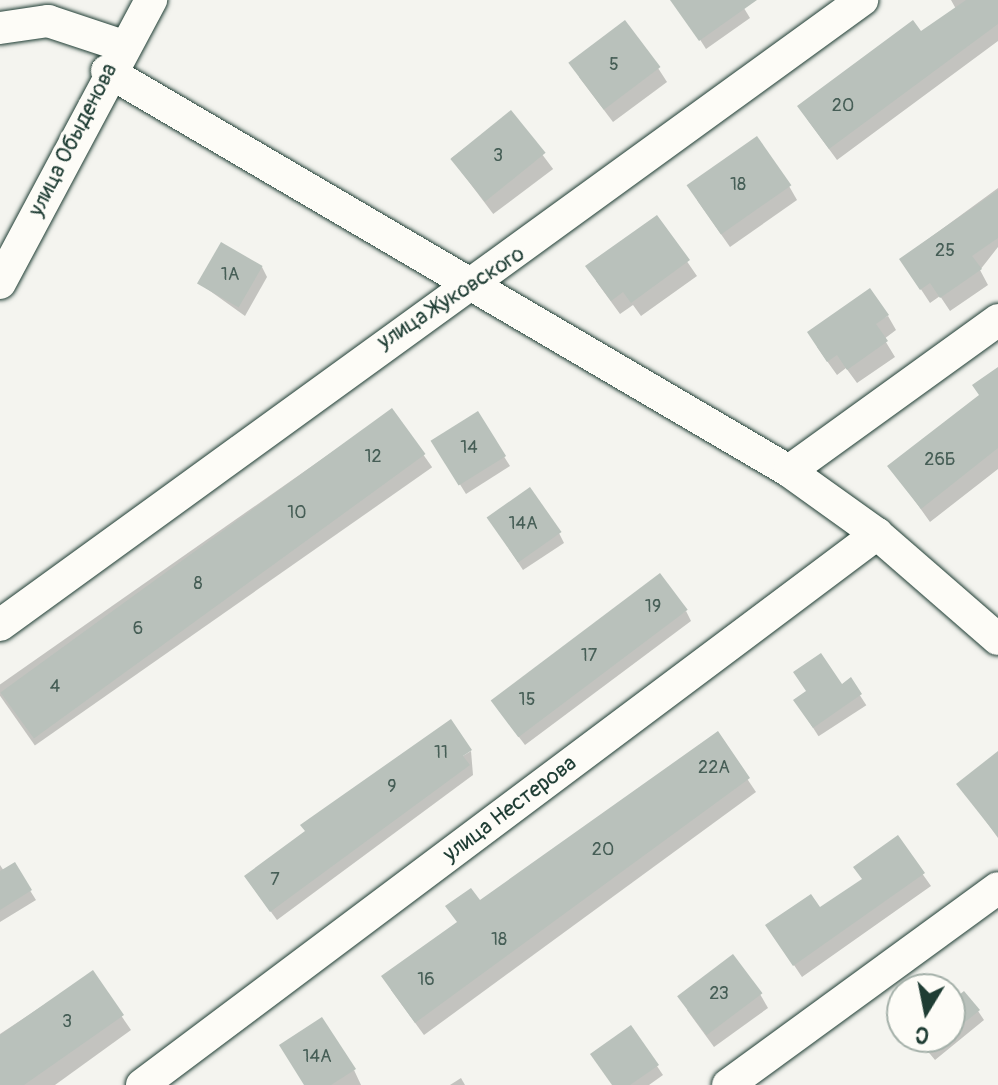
<!DOCTYPE html>
<html>
<head>
<meta charset="utf-8">
<style>
	body { margin:0 }
	#map { position:relative; width:998px; height:1085px; overflow:hidden; background:#f4f4ef; font-family:Pangolin,sans-serif }
	div>[style] { position:absolute }
	.shadow>* { inset:0; background:#0003; transform-origin:0 0 }
	.building>* { inset:0; background:#b9c1bb; transform-origin:0 0 }
	.roads { filter:drop-shadow(0 0 2px #1f3d34) drop-shadow(0 0 2px #1f3d34) }
	.minor>* { height:32px; margin:-16px; padding:0 16px; transform-origin:16px; border-radius:16px; background:#fdfcf7 }
	span { translate:-50% -50%; white-space:nowrap; text-align:center; line-height:1.15; -webkit-text-stroke:7px #fdfcf7; paint-order:stroke }
	.number-label { font-size:18px; color:#465e56 }
	.number-label span { -webkit-text-stroke-width:0 }
	.street-label { font-size:22px; color:#1f3d34 }
	.north { position:absolute; left:886px; top:973px; width:80px; height:80px; box-sizing:border-box; background:#fdfcf7; border:2px solid #a4b0a9; border-radius:50%; rotate:190deg; font-size:22px; font-weight:700; line-height:32px; text-align:center; color:#1f3d34 }
	.north::after { content:''; display:block; margin:auto; width:28px; height:36px; background:#1f3d34; clip-path:polygon(50% 0,100% 100%,50% 72%,0 100%) }
</style>
</head>
<body>
<div id="map">
	<div class="shadow">
		<i style="clip-path:polygon(675px 0,739px 0,750px 18px,706px 49px)"></i>
		<i style="clip-path:polygon(951px 0,998px 0,998px 41px,837px 160px,807px 119px,956px 9px)"></i>
		<i style="clip-path:polygon(658px 68px,667px 82px,613px 122px,579px 77px)"></i>
		<i style="left:511px;top:113px;width:70px;height:75px;rotate:53deg"></i>
		<i style="clip-path:polygon(789px 186px,797px 200px,730px 247px,697px 200px)"></i>
		<i style="clip-path:polygon(998px 188px,998px 247px,980px 270px,988px 285px,950px 311px,940px 296px,930px 303px,901px 259px)"></i>
		<i style="clip-path:polygon(657px 218px,697px 276px,641px 316px,633px 305px,620px 314px,596px 281px)"></i>
		<i style="clip-path:polygon(262px 267px,267px 277px,245px 316px,199px 283px)"></i>
		<i style="clip-path:polygon(888px 316px,896px 330px,884px 339px,895px 357px,857px 383px,846px 368px,837px 375px,817px 347px)"></i>
		<i style="clip-path:polygon(998px 370px,998px 469px,930px 522px,890px 466px,981px 396px)"></i>
		<i style="left:392px;top:410px;width:70px;height:485px;rotate:55deg"></i>
		<i style="clip-path:polygon(477px 414px,510px 466px,466px 494px,439px 451px)"></i>
		<i style="clip-path:polygon(494px 526px,559px 533px,564px 543px,523px 570px)"></i>
		<i style="clip-path:polygon(686px 611px,691px 621px,525px 745px,497px 708px)"></i>
		<i style="left:850px;top:680px;width:30px;height:57px;rotate:57deg"></i>
		<i style="clip-path:polygon(717px 734px,756px 792px,424px 1035px,391px 990px,479px 903px)"></i>
		<i style="clip-path:polygon(471px 751px,473px 775px,277px 920px,252px 886px)"></i>
		<i style="clip-path:polygon(998px 753px,998px 838px,959px 784px)"></i>
		<i style="clip-path:polygon(897px 838px,931px 886px,802px 977px,775px 937px,863px 881px)"></i>
		<i style="clip-path:polygon(0 865px,4px 871px,14px 865px,36px 900px,0 922px)"></i>
		<i style="clip-path:polygon(92px 973px,131px 1030px,55px 1085px,0 1085px,0 1034px)"></i>
		<i style="clip-path:polygon(760px 994px,768px 1008px,714px 1047px,687px 1010px)"></i>
		<i style="clip-path:polygon(950px 1005px,978px 1011px,984px 1020px,935px 1060px,916px 1037px,950px 1037px)"></i>
		<i style="clip-path:polygon(631px 1028px,663px 1075px,649px 1085px,613px 1085px)"></i>
		<i style="clip-path:polygon(354px 1070px,361px 1085px,306px 1085px)"></i>
		<i style="clip-path:polygon(461px 1078px,465px 1085px,450px 1085px)"></i>
	</div>
	<div class="building">
		<i style="clip-path:polygon(670px 0,757px 0,699px 41px)"></i>
		<i style="clip-path:polygon(966px 0,998px 0,998px 24px,829px 149px,797px 106px,913px 20px,921px 31px)"></i>
		<i style="left:625px;top:20px;width:59px;height:71px;rotate:53deg"></i>
		<i style="left:511px;top:110px;width:55px;height:78px;rotate:51deg"></i>
		<i style="left:757px;top:136px;width:60px;height:86px;rotate:55deg"></i>
		<i style="clip-path:polygon(998px 190px,998px 238px,972px 256px,982px 269px,940px 298px,930px 283px,920px 290px,899px 259px)"></i>
		<i style="clip-path:polygon(657px 215px,690px 260px,631px 303px,623px 292px,611px 301px,585px 266px)"></i>
		<i style="left:221px;top:242px;width:48px;height:48px;rotate:30deg"></i>
		<i style="clip-path:polygon(870px 288px,889px 315px,876px 324px,888px 341px,847px 370px,837px 355px,827px 362px,807px 332px)"></i>
		<i style="clip-path:polygon(998px 367px,998px 448px,921px 509px,887px 466px,979px 395px,972px 385px)"></i>
		<i style="left:392px;top:408px;width:57px;height:484px;rotate:54deg"></i>
		<i style="left:478px;top:411px;width:53px;height:56px;rotate:58deg"></i>
		<i style="left:530px;top:487px;width:55px;height:53px;rotate:55deg"></i>
		<i style="left:660px;top:573px;width:46px;height:212px;rotate:53deg"></i>
		<i style="clip-path:polygon(821px 653px,842px 684px,851px 677px,862px 694px,813px 728px,793px 700px,806px 691px,793px 672px)"></i>
		<i style="clip-path:polygon(451px 719px,472px 750px,463px 756px,470px 765px,270px 912px,244px 876px,305px 831px,300px 825px)"></i>
		<i style="clip-path:polygon(718px 731px,750px 778px,415px 1023px,381px 976px,457px 922px,445px 906px,471px 888px,480px 900px)"></i>
		<i style="clip-path:polygon(998px 751px,998px 837px,956px 784px)"></i>
		<i style="clip-path:polygon(898px 835px,925px 873px,793px 966px,765px 925px,811px 894px,820px 907px,862px 879px,853px 867px)"></i>
		<i style="clip-path:polygon(15px 862px,32px 890px,0 910px,0 871px)"></i>
		<i style="left:733px;top:954px;width:49px;height:70px;rotate:53deg"></i>
		<i style="clip-path:polygon(93px 970px,124px 1015px,24px 1085px,0 1085px,0 1035px)"></i>
		<i style="clip-path:polygon(964px 991px,980px 1010px,950px 1034px,950px 1002px)"></i>
		<i style="clip-path:polygon(322px 1017px,356px 1069px,331px 1085px,304px 1085px,279px 1045px)"></i>
		<i style="clip-path:polygon(631px 1025px,659px 1065px,630px 1085px,612px 1085px,590px 1054px)"></i>
	</div>
	<div class="roads">
		<div class="minor">
			<i style="left:0;top:28px;width:49px;rotate:-8.3deg"></i>
			<i style="left:48px;top:21px;width:79px;rotate:18.4deg"></i>
			<i style="left:107px;top:71px;width:791px;rotate:30.39deg"></i>
			<i style="left:789px;top:471px;width:108px;rotate:35.6deg"></i>
			<i style="left:877px;top:534px;width:160px;rotate:41deg"></i>
			<i style="left:0;top:283px;width:321px;rotate:-61.9deg"></i>
			<i style="left:789px;top:471px;width:258px;rotate:-35.8deg"></i>
			<i style="left:0;top:625px;width:1065px;rotate:-35.94deg"></i>
			<i style="left:142px;top:1085px;width:919px;rotate:-36.86deg"></i>
			<i style="left:728px;top:1085px;width:334px;rotate:-36.1deg"></i>
		</div>
	</div>
	<div class="number-label">
		<span style="left:614px;top:65px">5</span>
		<span style="left:843px;top:106px">20</span>
		<span style="left:498px;top:156px">3</span>
		<span style="left:738px;top:185px">18</span>
		<span style="left:945px;top:251px">25</span>
		<span style="left:230px;top:275px">1А</span>
		<span style="left:469px;top:448px">14</span>
		<span style="left:373px;top:457px">12</span>
		<span style="left:940px;top:460px">26Б</span>
		<span style="left:297px;top:513px">10</span>
		<span style="left:523px;top:524px">14А</span>
		<span style="left:198px;top:584px">8</span>
		<span style="left:653px;top:607px">19</span>
		<span style="left:138px;top:629px">6</span>
		<span style="left:589px;top:656px">17</span>
		<span style="left:55px;top:687px">4</span>
		<span style="left:527px;top:700px">15</span>
		<span style="left:441px;top:753px">11</span>
		<span style="left:714px;top:768px">22А</span>
		<span style="left:392px;top:787px">9</span>
		<span style="left:603px;top:850px">20</span>
		<span style="left:275px;top:880px">7</span>
		<span style="left:499px;top:940px">18</span>
		<span style="left:426px;top:980px">16</span>
		<span style="left:719px;top:994px">23</span>
		<span style="left:67px;top:1022px">3</span>
		<span style="left:317px;top:1057px">14А</span>
	</div>
	<div class="street-label">
		<span style="left:73px;top:140px;rotate:-63deg">улица Обыденова</span>
		<span style="left:451px;top:298px;rotate:-33deg">улица Жуковского</span>
		<span style="left:510px;top:809px;rotate:-37deg">улица Нестерова</span>
	</div>
	<div class="north">С</div>
</div>
</body>
</html>
